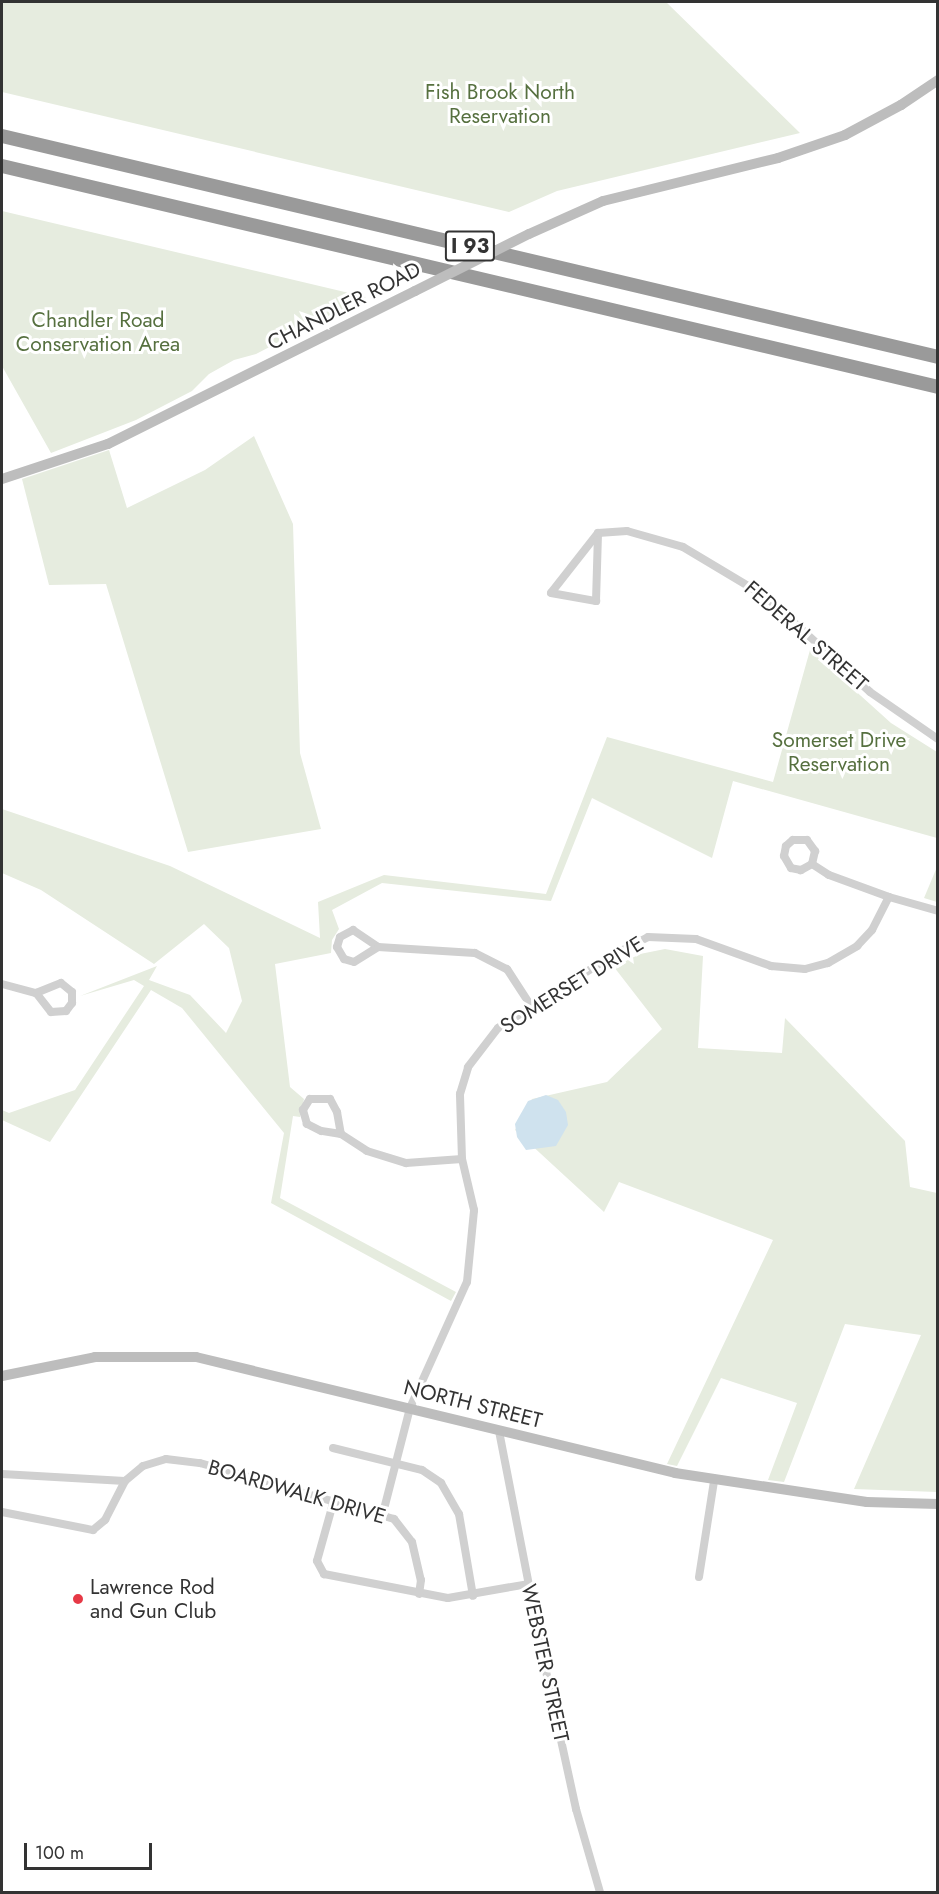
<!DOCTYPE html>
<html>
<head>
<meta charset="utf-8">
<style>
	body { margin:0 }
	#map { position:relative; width:939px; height:1894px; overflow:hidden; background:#fff; font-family:Jost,sans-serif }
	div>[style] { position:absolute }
	.green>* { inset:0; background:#e6ecdf }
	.water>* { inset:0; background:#cfe2ee }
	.street>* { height:8px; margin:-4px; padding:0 4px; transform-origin:4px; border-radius:4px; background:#d0d0d0 }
	.secondary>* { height:10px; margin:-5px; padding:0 5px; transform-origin:5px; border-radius:5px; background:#bdbdbd }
	.highway>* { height:14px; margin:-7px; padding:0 7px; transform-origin:7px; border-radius:7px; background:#9a9a9a }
	.secondary-bridge>* { height:10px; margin:-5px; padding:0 5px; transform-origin:5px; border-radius:5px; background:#bdbdbd }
	.dots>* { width:16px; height:16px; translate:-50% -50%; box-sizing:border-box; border:3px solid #fff; border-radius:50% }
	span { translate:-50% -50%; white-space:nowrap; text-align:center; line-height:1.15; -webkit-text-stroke:6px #fff; paint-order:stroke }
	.shield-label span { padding:2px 4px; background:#fff; border:2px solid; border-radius:4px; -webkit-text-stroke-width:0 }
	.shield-label { font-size:20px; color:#333; font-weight:700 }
	.park-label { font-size:21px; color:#56703f }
	.street-label { font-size:21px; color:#333 }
	.poi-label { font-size:21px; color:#333 }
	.left { translate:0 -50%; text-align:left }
	.frame { position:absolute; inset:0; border:3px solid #333; pointer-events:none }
	.scale { position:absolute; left:24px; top:1843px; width:128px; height:27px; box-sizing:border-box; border:3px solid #333; border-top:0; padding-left:8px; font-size:18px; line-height:21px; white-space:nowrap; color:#333; -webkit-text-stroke:4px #fff; paint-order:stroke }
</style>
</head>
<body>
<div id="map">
	<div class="green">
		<i style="clip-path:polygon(2px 2px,666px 2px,800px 133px,557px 191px,509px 212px,2px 92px)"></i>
		<i style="clip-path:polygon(2px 211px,366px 297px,256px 354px,234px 360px,209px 374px,192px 391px,136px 420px,51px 453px,2px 366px)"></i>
		<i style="clip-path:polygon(254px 436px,293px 524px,300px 753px,321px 829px,188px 852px,106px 584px,49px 585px,22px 479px,109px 450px,127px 508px,205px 470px)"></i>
		<i style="clip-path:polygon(810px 650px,891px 723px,937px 752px,937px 838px,733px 781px,712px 858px,592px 798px,551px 901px,382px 883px,332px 910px,339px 929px,332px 940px,331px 953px,275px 964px,290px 1087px,304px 1099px,300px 1117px,293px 1116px,280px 1198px,456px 1292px,451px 1301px,271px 1203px,284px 1133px,182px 1008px,151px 990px,50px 1142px,2px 1120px,2px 1110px,9px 1113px,75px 1090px,144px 986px,134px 980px,80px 996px,157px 966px,149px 980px,190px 995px,226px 1033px,242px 1001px,229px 948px,204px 924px,154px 964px,41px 890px,2px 873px,2px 809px,170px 866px,320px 938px,318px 902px,384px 875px,546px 894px,607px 737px,773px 782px)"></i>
		<i style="clip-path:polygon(937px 867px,937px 902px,924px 898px)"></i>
		<i style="clip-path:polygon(665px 949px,703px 956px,698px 1048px,782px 1053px,785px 1018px,905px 1141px,910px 1187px,937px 1193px,937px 1492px,854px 1489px,921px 1335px,845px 1324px,784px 1482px,768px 1480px,797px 1403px,721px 1378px,677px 1466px,667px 1464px,773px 1240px,619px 1182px,604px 1212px,515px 1130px,532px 1099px,607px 1082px,662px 1029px,614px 967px,640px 954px)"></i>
	</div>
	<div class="water">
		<i style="clip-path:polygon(546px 1095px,558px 1100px,566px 1112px,568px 1125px,556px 1146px,526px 1150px,517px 1137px,515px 1124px,528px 1101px)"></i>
	</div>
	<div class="street">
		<i style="left:598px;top:533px;width:76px;rotate:128.1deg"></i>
		<i style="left:551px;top:593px;width:46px;rotate:10.1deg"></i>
		<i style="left:596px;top:601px;width:68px;rotate:-88.3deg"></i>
		<i style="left:598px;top:533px;width:29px;rotate:-4deg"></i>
		<i style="left:627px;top:531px;width:58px;rotate:15.9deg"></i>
		<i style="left:683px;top:547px;width:96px;rotate:30.9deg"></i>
		<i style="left:765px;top:596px;width:142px;rotate:42.4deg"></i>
		<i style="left:870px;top:692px;width:83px;rotate:34.7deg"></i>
		<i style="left:812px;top:864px;width:13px;rotate:151deg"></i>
		<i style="left:801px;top:870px;width:10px;rotate:-169deg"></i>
		<i style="left:791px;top:868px;width:14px;rotate:-120deg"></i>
		<i style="left:784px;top:856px;width:10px;rotate:-79deg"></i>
		<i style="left:786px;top:846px;width:9px;rotate:-41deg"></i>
		<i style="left:793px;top:840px;width:14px"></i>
		<i style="left:807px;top:840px;width:14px;rotate:54deg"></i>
		<i style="left:815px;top:851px;width:13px;rotate:103deg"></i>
		<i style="left:812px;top:864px;width:20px;rotate:33deg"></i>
		<i style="left:829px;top:875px;width:64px;rotate:20.1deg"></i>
		<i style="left:378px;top:947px;width:28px;rotate:148deg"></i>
		<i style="left:354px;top:962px;width:10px;rotate:-163deg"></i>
		<i style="left:344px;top:959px;width:14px;rotate:-120deg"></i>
		<i style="left:337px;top:947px;width:10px;rotate:-73deg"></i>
		<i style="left:340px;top:937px;width:15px;rotate:-28deg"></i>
		<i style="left:353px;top:930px;width:30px;rotate:34deg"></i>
		<i style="left:378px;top:947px;width:97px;rotate:3.5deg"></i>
		<i style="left:475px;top:953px;width:36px;rotate:27deg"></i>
		<i style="left:507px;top:969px;width:44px;rotate:57deg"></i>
		<i style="left:2px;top:984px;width:35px;rotate:15deg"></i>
		<i style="left:36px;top:993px;width:27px;rotate:-22deg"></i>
		<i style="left:61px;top:983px;width:14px;rotate:39deg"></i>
		<i style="left:72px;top:992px;width:11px;rotate:90deg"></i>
		<i style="left:72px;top:1003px;width:10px;rotate:127deg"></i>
		<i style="left:66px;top:1011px;width:15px;rotate:176deg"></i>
		<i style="left:51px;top:1012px;width:24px;rotate:-128deg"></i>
		<i style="left:341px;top:1134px;width:20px;rotate:-171deg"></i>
		<i style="left:321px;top:1131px;width:16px;rotate:-153deg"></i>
		<i style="left:307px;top:1124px;width:15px;rotate:-106deg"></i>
		<i style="left:303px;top:1110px;width:13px;rotate:-58deg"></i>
		<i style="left:310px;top:1099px;width:20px"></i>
		<i style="left:330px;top:1099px;width:15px;rotate:62deg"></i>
		<i style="left:337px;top:1112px;width:22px;rotate:80deg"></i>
		<i style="left:341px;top:1134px;width:31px;rotate:33deg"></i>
		<i style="left:367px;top:1151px;width:41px;rotate:17.1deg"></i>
		<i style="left:406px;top:1163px;width:56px;rotate:-4.1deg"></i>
		<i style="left:499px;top:1431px;width:226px;rotate:79deg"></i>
		<i style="left:542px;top:1653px;width:160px;rotate:77.7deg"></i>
		<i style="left:576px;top:1809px;width:86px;rotate:73.9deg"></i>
		<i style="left:333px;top:1448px;width:92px;rotate:13.9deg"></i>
		<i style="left:422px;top:1470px;width:23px;rotate:34deg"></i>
		<i style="left:441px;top:1483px;width:36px;rotate:60deg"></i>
		<i style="left:459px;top:1514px;width:83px;rotate:80.3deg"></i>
		<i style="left:2px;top:1474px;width:123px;rotate:3.3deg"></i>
		<i style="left:334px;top:1500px;width:63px;rotate:105.6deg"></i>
		<i style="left:317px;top:1561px;width:15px;rotate:62deg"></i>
		<i style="left:324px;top:1574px;width:126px;rotate:11deg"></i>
		<i style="left:448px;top:1598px;width:81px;rotate:-9.9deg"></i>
		<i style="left:2px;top:1512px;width:93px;rotate:11.2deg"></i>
		<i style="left:93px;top:1530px;width:16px;rotate:-40deg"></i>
		<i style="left:105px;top:1520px;width:44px;rotate:-62.9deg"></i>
		<i style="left:125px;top:1481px;width:23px;rotate:-40deg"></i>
		<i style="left:143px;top:1466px;width:24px;rotate:-17deg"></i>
		<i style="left:166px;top:1459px;width:34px;rotate:7deg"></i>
		<i style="left:200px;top:1463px;width:202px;rotate:16.1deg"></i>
		<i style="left:394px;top:1519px;width:29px;rotate:52deg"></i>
		<i style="left:412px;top:1542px;width:39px;rotate:77deg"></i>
		<i style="left:421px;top:1580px;width:14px;rotate:98deg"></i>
		<i style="left:383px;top:1513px;width:108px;rotate:-75.6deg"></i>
		<i style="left:410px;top:1408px;width:138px;rotate:-65.7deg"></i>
		<i style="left:467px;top:1282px;width:72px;rotate:-84.4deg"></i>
		<i style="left:474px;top:1210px;width:52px;rotate:-103.2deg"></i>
		<i style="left:462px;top:1159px;width:65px;rotate:-91.8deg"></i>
		<i style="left:460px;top:1094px;width:28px;rotate:-73deg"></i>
		<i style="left:468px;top:1067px;width:49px;rotate:-52.4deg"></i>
		<i style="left:498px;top:1028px;width:136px;rotate:-32.4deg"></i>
		<i style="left:613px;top:955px;width:39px;rotate:-27deg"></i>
		<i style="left:648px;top:937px;width:48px;rotate:2.4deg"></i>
		<i style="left:696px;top:939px;width:80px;rotate:19.8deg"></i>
		<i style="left:771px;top:966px;width:34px;rotate:5deg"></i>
		<i style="left:805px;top:969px;width:24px;rotate:-15deg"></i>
		<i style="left:828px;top:963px;width:34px;rotate:-30deg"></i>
		<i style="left:857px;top:946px;width:22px;rotate:-47deg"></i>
		<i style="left:872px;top:930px;width:37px;rotate:-63deg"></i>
		<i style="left:889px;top:897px;width:51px;rotate:15.9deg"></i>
		<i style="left:699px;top:1577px;width:97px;rotate:-81.1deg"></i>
	</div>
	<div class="secondary">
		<i style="left:529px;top:234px;width:81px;rotate:-24deg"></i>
		<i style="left:603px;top:201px;width:180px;rotate:-13.8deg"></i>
		<i style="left:778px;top:158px;width:71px;rotate:-18.9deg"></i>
		<i style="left:845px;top:135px;width:64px;rotate:-28.2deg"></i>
		<i style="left:901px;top:105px;width:45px;rotate:-34deg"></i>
		<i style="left:2px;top:479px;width:112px;rotate:-18.3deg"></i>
		<i style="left:108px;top:444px;width:343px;rotate:-26.5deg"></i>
		<i style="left:2px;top:1376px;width:95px;rotate:-11.5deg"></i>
		<i style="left:95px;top:1357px;width:101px"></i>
		<i style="left:196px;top:1357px;width:493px;rotate:13.6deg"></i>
		<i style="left:675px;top:1473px;width:194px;rotate:8.6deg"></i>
		<i style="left:867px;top:1502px;width:71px;rotate:1.6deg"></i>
	</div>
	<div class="highway">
		<i style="left:2px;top:136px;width:962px;rotate:13.28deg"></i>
		<i style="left:2px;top:166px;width:962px;rotate:13.28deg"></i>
	</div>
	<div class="secondary-bridge">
		<i style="left:415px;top:291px;width:127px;rotate:-26.6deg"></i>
	</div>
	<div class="dots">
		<i style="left:78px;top:1599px;background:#e63946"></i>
	</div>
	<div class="shield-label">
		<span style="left:470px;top:246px">I 93</span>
	</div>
	<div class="park-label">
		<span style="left:500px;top:104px">Fish Brook North<br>Reservation</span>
		<span style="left:98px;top:332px">Chandler Road<br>Conservation Area</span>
		<span style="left:839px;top:752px">Somerset Drive<br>Reservation</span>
	</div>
	<div class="street-label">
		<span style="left:344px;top:306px;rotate:-27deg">CHANDLER ROAD</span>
		<span style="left:806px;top:636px;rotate:41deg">FEDERAL STREET</span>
		<span style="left:572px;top:985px;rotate:-32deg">SOMERSET DRIVE</span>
		<span style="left:473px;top:1404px;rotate:14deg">NORTH STREET</span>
		<span style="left:297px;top:1492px;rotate:16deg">BOARDWALK DRIVE</span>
		<span style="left:545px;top:1663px;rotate:78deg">WEBSTER STREET</span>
	</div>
	<div class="poi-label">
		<span class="left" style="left:90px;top:1599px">Lawrence Rod<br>and Gun Club</span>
	</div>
	<div class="frame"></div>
	<div class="scale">100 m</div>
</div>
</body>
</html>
